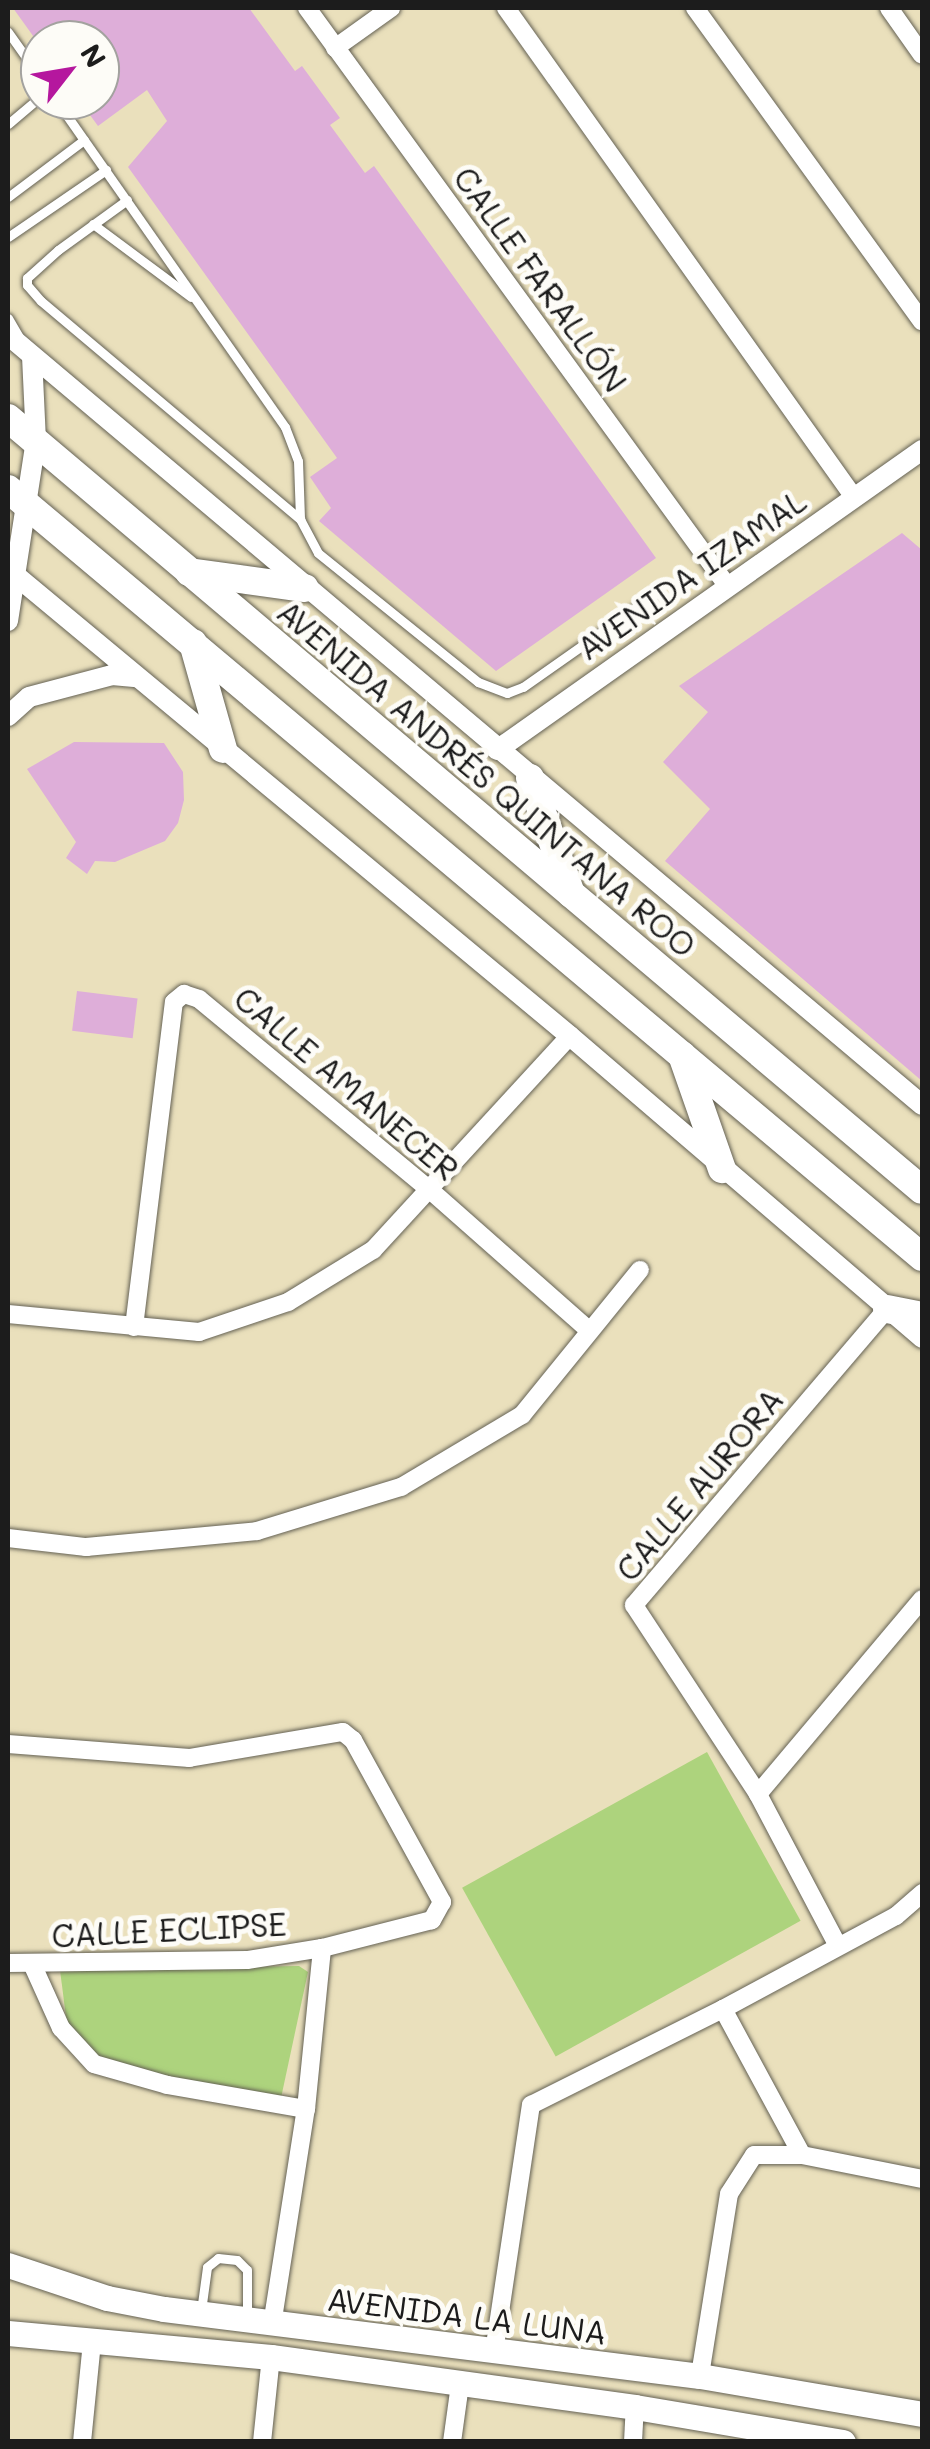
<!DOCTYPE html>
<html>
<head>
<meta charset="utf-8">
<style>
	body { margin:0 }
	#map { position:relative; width:930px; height:2449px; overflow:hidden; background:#eae0bc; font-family:Mali,sans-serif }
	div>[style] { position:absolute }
	.green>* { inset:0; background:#add37d; transform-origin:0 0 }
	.building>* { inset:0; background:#deaed9; transform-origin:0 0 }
	.roads { filter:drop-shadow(0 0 2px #646154) drop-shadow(0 0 2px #646154) }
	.service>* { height:9px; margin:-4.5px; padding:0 4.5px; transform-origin:4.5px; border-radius:4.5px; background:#fff }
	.minor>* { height:18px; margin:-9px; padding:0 9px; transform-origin:9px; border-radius:9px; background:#fff }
	.tertiary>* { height:20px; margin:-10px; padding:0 10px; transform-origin:10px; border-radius:10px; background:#fff }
	.secondary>* { height:25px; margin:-12.5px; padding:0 12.5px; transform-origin:12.5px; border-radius:12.5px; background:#fff }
	.primary>* { height:28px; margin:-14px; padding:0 14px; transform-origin:14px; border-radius:14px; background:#fff }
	span { translate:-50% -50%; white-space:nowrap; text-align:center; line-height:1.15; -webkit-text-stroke:10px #fdfcf7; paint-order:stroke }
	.street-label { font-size:32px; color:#1c1c1c }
	.frame { position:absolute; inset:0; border:10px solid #1c1c1c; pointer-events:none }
	.north { position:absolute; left:20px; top:20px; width:100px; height:100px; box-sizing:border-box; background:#fdfcf7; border:2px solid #a3a29f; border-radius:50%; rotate:59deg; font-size:28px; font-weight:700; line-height:40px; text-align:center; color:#1c1c1c }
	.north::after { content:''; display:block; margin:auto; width:35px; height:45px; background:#b5179e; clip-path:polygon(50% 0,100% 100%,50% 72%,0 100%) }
</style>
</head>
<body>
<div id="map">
	<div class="green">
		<i style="left:707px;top:1752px;width:193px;height:280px;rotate:61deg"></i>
		<i style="clip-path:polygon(299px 1966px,308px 1972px,281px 2098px,169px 2082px,97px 2060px,67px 2025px,60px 1970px)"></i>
	</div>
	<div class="building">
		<i style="clip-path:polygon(13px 8px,249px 8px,295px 71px,302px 66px,340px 118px,330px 125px,365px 173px,374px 166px,656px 558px,496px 671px,319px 521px,331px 508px,310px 477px,337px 458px,128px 167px,167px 121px,147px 90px,98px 126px,79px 100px,100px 100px,100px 40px,36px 40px)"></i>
		<i style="clip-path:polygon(902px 533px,922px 550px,922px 1081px,665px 861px,710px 809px,663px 762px,708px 712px,679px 686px)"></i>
		<i style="clip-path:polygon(74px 742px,164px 743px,183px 772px,184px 800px,178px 823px,165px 841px,115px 862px,95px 861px,87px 874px,66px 858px,76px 842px,27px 769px)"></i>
		<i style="left:77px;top:991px;width:61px;height:40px;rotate:7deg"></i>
	</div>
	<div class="roads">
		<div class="service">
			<i style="left:8px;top:32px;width:55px;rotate:54.6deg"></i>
			<i style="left:56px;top:100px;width:399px;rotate:55deg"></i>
			<i style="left:285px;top:427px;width:36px;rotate:69deg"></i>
			<i style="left:298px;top:461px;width:58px;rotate:88deg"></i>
			<i style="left:300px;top:519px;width:38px;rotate:62deg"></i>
			<i style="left:318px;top:553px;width:206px;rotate:38.9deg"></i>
			<i style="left:478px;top:682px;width:31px;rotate:21deg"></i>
			<i style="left:507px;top:693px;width:17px;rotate:-21deg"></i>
			<i style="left:523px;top:687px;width:160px;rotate:-35.1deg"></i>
			<i style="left:8px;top:124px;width:42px;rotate:-40.2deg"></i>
			<i style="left:8px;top:197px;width:95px;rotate:-36.9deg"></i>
			<i style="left:127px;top:200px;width:85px;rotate:144.1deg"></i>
			<i style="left:58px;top:250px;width:42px;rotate:137.9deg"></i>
			<i style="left:27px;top:278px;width:7px;rotate:90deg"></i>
			<i style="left:27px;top:285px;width:21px;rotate:49deg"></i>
			<i style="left:41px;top:301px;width:339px;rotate:40.1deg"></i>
			<i style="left:93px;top:224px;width:122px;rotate:36.7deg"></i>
			<i style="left:8px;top:237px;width:119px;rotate:-34.4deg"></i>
			<i style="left:8px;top:318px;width:22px;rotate:60deg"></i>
			<i style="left:201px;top:2311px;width:44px;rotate:-82.2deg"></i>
			<i style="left:207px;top:2267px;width:14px;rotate:-39deg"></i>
			<i style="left:218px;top:2258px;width:19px;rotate:6deg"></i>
			<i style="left:237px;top:2260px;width:14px;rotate:45deg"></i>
			<i style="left:247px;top:2270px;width:48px;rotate:90deg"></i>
		</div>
		<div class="minor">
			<i style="left:307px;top:8px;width:712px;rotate:53.97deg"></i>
			<i style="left:506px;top:8px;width:599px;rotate:54.58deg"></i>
			<i style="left:695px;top:8px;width:387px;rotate:54.1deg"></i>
			<i style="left:889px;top:8px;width:57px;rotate:54.9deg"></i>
			<i style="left:335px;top:48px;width:69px;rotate:-35.5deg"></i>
			<i style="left:8px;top:1314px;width:192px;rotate:5.4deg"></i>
			<i style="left:199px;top:1332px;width:94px;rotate:-18.6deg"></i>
			<i style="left:288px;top:1302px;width:100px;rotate:-31.5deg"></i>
			<i style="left:373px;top:1250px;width:291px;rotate:-47.4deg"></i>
			<i style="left:134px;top:1327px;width:327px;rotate:-83deg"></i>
			<i style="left:174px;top:1002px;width:13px;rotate:-39deg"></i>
			<i style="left:184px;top:994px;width:16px;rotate:18deg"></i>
			<i style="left:199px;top:999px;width:300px;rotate:39.6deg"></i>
			<i style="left:430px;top:1190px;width:212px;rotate:41.4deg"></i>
			<i style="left:8px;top:1538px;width:79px;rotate:6.6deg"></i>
			<i style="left:86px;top:1547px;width:172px;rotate:-5.3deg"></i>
			<i style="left:257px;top:1531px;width:151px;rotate:-17deg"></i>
			<i style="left:401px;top:1487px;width:141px;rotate:-30.8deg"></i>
			<i style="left:522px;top:1415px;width:187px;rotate:-50.9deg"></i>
			<i style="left:8px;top:1744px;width:182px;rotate:4.4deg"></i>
			<i style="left:189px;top:1758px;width:156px;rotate:-9.6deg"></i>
			<i style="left:343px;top:1732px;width:13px;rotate:39deg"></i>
			<i style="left:353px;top:1740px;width:185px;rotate:61.2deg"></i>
			<i style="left:442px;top:1902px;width:21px;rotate:119deg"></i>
			<i style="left:432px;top:1920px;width:114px;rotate:165.7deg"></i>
			<i style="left:322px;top:1948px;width:76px;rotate:170.9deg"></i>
			<i style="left:247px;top:1960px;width:239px;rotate:179.3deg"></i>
			<i style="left:758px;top:1794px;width:255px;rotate:-49.9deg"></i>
			<i style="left:838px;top:1946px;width:172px;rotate:-117.8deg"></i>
			<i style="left:758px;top:1794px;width:226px;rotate:-123.3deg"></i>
			<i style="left:634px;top:1605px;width:389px;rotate:-49.5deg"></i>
			<i style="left:33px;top:1966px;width:68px;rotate:65.7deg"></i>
			<i style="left:61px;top:2028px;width:49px;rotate:47.5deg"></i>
			<i style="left:94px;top:2064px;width:76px;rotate:16deg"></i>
			<i style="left:167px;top:2085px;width:141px;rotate:9.8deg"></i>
			<i style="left:723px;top:2009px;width:196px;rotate:-28.3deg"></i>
			<i style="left:896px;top:1916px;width:35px;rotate:-41deg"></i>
			<i style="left:802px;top:2155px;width:122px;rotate:11.3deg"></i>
			<i style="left:272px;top:2325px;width:219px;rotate:-81.1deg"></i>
			<i style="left:306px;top:2109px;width:162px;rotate:-84.3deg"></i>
			<i style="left:494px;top:2352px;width:250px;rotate:-81.5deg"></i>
			<i style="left:531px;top:2105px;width:215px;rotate:-26.6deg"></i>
			<i style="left:723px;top:2009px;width:166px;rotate:61.6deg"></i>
			<i style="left:802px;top:2155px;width:48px;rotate:180deg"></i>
			<i style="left:754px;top:2155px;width:46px;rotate:122.7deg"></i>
			<i style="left:729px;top:2194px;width:184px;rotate:99.1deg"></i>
			<i style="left:82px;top:2442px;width:100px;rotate:-84.3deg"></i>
			<i style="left:262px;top:2442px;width:85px;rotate:-84deg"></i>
			<i style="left:452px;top:2442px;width:59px;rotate:-82.1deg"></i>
			<i style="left:633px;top:2442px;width:35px;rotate:-87deg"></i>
		</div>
		<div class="tertiary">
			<i style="left:8px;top:335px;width:1195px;rotate:40.11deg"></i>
			<i style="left:8px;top:569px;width:731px;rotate:39.73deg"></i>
			<i style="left:570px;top:1036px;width:464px;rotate:40.6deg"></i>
			<i style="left:8px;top:621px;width:182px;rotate:-81.2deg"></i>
			<i style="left:36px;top:441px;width:85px;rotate:-92.7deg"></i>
			<i style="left:8px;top:716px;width:28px;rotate:-42deg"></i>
			<i style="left:29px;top:697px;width:86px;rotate:-14.8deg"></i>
			<i style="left:112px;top:675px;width:25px;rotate:5deg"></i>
			<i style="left:497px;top:750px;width:520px;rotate:-35.22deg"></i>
		</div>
		<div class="secondary">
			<i style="left:8px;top:2265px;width:104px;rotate:18.4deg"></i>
			<i style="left:107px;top:2298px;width:58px;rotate:10.9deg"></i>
			<i style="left:164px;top:2309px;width:540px;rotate:7.13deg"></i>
			<i style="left:700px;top:2376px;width:225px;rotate:9.7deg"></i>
			<i style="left:8px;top:2333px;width:264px;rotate:5.2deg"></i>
			<i style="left:271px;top:2357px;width:367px;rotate:7.8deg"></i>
			<i style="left:635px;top:2407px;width:211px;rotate:9.6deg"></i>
		</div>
		<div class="primary">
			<i style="left:8px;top:418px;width:1196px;rotate:40.19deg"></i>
			<i style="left:8px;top:489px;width:1194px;rotate:40.04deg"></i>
			<i style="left:189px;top:572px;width:117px;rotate:7.9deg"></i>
			<i style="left:193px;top:643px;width:110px;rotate:74.2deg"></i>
			<i style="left:530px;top:778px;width:123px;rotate:70.5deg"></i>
			<i style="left:682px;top:1055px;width:121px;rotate:70.7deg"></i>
			<i style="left:887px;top:1309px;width:36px;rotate:11deg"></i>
		</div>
	</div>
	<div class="street-label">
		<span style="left:541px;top:279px;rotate:54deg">CALLE FARALLÓN</span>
		<span style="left:691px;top:574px;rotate:-35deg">AVENIDA IZAMAL</span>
		<span style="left:487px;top:778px;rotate:40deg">AVENIDA ANDRÉS QUINTANA ROO</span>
		<span style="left:347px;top:1083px;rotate:40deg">CALLE AMANECER</span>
		<span style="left:699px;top:1484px;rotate:-50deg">CALLE AURORA</span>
		<span style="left:169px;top:1929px;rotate:-3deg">CALLE ECLIPSE</span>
		<span style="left:467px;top:2315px;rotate:7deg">AVENIDA LA LUNA</span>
	</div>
	<div class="frame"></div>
	<div class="north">N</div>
</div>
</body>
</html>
